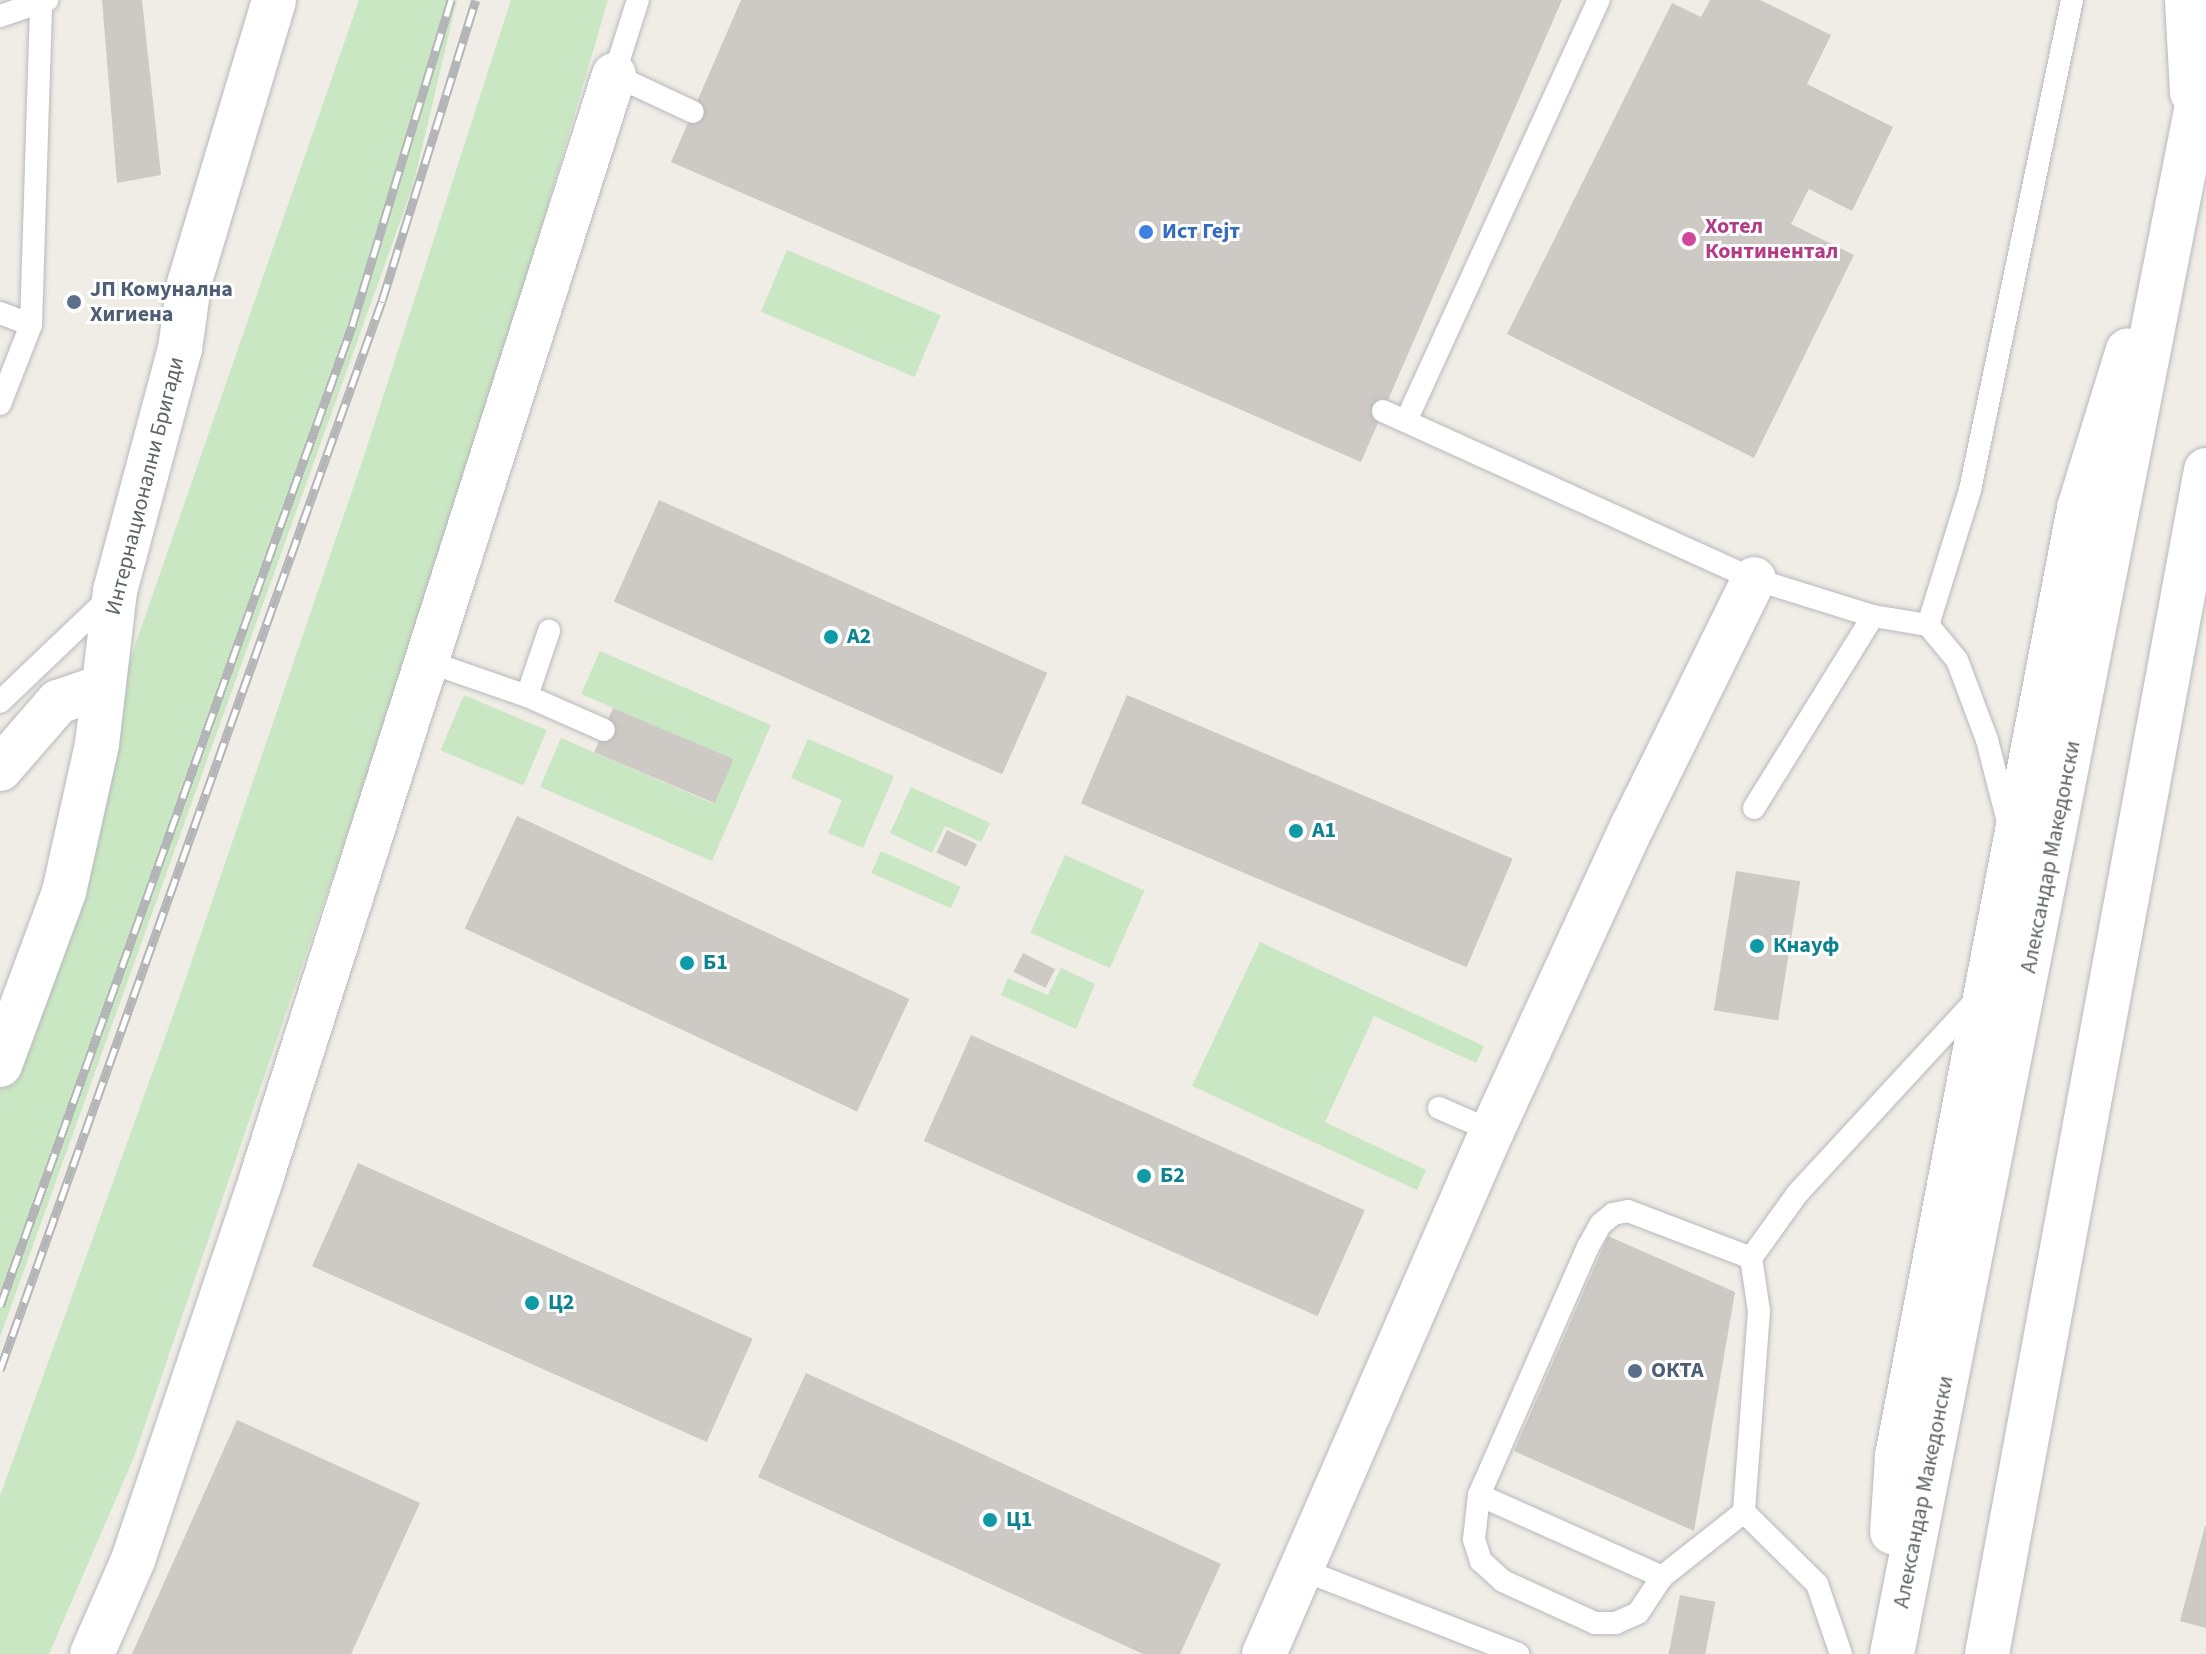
<!DOCTYPE html>
<html>
<head>
<meta charset="utf-8">
<style>
	body { margin:0 }
	#map { position:relative; width:2206px; height:1654px; overflow:hidden; background:#f0ece6; font-family:"Source Sans 3",sans-serif }
	div>[style] { position:absolute }
	.green>* { inset:0; background:#cae7c3; transform-origin:0 0 }
	.building>* { inset:0; background:#cdc9c5; transform-origin:0 0 }
	.roads { filter:drop-shadow(0 0 2px #b6b9bc) drop-shadow(0 0 2px #b6b9bc) }
	.service>* { height:22px; margin:-11px; padding:0 11px; transform-origin:11px; border-radius:11px; background:#fff }
	.minor>* { height:44px; margin:-22px; padding:0 22px; transform-origin:22px; border-radius:22px; background:#fff }
	.tertiary>* { height:44px; margin:-22px; padding:0 22px; transform-origin:22px; border-radius:22px; background:#fff }
	.rail>* { height:9px; margin-top:-4.5px; transform-origin:0; background:repeating-linear-gradient(90deg,#fff 0 18px,#b4b5b6 0 36px); box-sizing:border-box; border-block:2px solid #b4b5b6 }
	.dots>* { width:22px; height:22px; translate:-50% -50%; box-sizing:border-box; border:4px solid #fff; border-radius:50% }
	span { translate:-50% -50%; white-space:nowrap; text-align:center; line-height:1.15; -webkit-text-stroke:6px #fff; paint-order:stroke }
	.hotel-label { font-size:22px; color:#b23c85; font-weight:700 }
	.left { translate:0 -50%; text-align:left }
	.shop-label { font-size:22px; color:#366cbe; font-weight:700 }
	.service-label { font-size:22px; color:#4e5e75; font-weight:700 }
	.street-label { font-size:22px; color:#5d6366 }
	.culture-label { font-size:22px; color:#0d838f; font-weight:700 }
</style>
</head>
<body>
<div id="map">
	<div class="green">
		<i style="clip-path:polygon(359px 0,457px 0,413px 186px,0 1337px,0 1088px,59px 953px,112px 712px)"></i>
		<i style="clip-path:polygon(511px 0,608px 0,499px 372px,379px 741px,134px 1457px,49px 1654px,0 1654px,0 1496px,176px 1007px,364px 456px)"></i>
		<i style="left:787px;top:250px;width:167px;height:67px;rotate:23deg"></i>
		<i style="clip-path:polygon(600px 651px,771px 725px,712px 861px,540px 787px,561px 738px,714px 804px,733px 760px,581px 694px)"></i>
		<i style="left:464px;top:695px;width:90px;height:60px;rotate:23deg"></i>
		<i style="clip-path:polygon(808px 739px,894px 776px,863px 848px,828px 833px,842px 800px,791px 778px)"></i>
		<i style="clip-path:polygon(911px 787px,990px 823px,981px 842px,945px 826px,932px 853px,890px 833px)"></i>
		<i style="left:881px;top:851px;width:87px;height:24px;rotate:24deg"></i>
		<i style="left:1065px;top:855px;width:87px;height:85px;rotate:24deg"></i>
		<i style="clip-path:polygon(1260px 942px,1484px 1046px,1476px 1063px,1374px 1016px,1325px 1122px,1426px 1170px,1417px 1190px,1192px 1086px)"></i>
		<i style="clip-path:polygon(1061px 968px,1095px 984px,1076px 1029px,1001px 995px,1008px 978px,1048px 995px)"></i>
	</div>
	<div class="building">
		<i style="clip-path:polygon(102px 0,142px 0,161px 175px,117px 183px)"></i>
		<i style="clip-path:polygon(741px 0,1562px 0,1361px 462px,671px 162px)"></i>
		<i style="clip-path:polygon(1710px 0,1760px 0,1831px 35px,1807px 84px,1893px 127px,1852px 211px,1809px 189px,1791px 224px,1854px 255px,1754px 458px,1507px 334px,1672px 3px,1701px 17px)"></i>
		<i style="left:659px;top:500px;width:425px;height:111px;rotate:24deg"></i>
		<i style="left:1127px;top:695px;width:419px;height:118px;rotate:23deg"></i>
		<i style="left:613px;top:708px;width:131px;height:48px;rotate:23deg"></i>
		<i style="left:517px;top:816px;width:433px;height:124px;rotate:25deg"></i>
		<i style="left:947px;top:830px;width:33px;height:25px;rotate:25deg"></i>
		<i style="left:1736px;top:871px;width:65px;height:141px;rotate:9deg"></i>
		<i style="left:1023px;top:953px;width:36px;height:21px;rotate:27deg"></i>
		<i style="left:971px;top:1035px;width:431px;height:116px;rotate:24deg"></i>
		<i style="left:358px;top:1163px;width:432px;height:113px;rotate:24deg"></i>
		<i style="clip-path:polygon(1608px 1236px,1735px 1292px,1694px 1531px,1514px 1451px)"></i>
		<i style="clip-path:polygon(806px 1373px,1221px 1564px,1180px 1654px,1143px 1654px,758px 1477px)"></i>
		<i style="clip-path:polygon(237px 1420px,420px 1503px,351px 1654px,132px 1654px)"></i>
		<i style="clip-path:polygon(2205px 1526px,2206px 1527px,2206px 1628px,2180px 1621px)"></i>
		<i style="left:1680px;top:1595px;width:36px;height:60px;rotate:11deg"></i>
	</div>
	<div class="roads">
		<div class="service">
			<i style="left:638px;top:0;width:79px;rotate:107.7deg"></i>
			<i style="left:614px;top:75px;width:87px;rotate:25.1deg"></i>
			<i style="left:0;top:16px;width:50px;rotate:-18.8deg"></i>
			<i style="left:0;top:313px;width:33px;rotate:21deg"></i>
			<i style="left:31px;top:325px;width:321px;rotate:-88.2deg"></i>
			<i style="left:0;top:404px;width:85px;rotate:-68.6deg"></i>
			<i style="left:1383px;top:411px;width:407px;rotate:24.4deg"></i>
			<i style="left:1754px;top:579px;width:125px;rotate:17.3deg"></i>
			<i style="left:1873px;top:616px;width:56px;rotate:9.3deg"></i>
			<i style="left:1928px;top:625px;width:45px;rotate:50.4deg"></i>
			<i style="left:1957px;top:660px;width:85px;rotate:69.4deg"></i>
			<i style="left:1987px;top:740px;width:85px;rotate:75.6deg"></i>
			<i style="left:1406px;top:421px;width:463px;rotate:-65.4deg"></i>
			<i style="left:1928px;top:625px;width:141px;rotate:-72.7deg"></i>
			<i style="left:1970px;top:490px;width:501px;rotate:-78.24deg"></i>
			<i style="left:429px;top:662px;width:104px;rotate:19.1deg"></i>
			<i style="left:527px;top:696px;width:69px;rotate:-71.3deg"></i>
			<i style="left:527px;top:696px;width:84px;rotate:23.8deg"></i>
			<i style="left:0;top:702px;width:155px;rotate:-43.7deg"></i>
			<i style="left:1754px;top:808px;width:226px;rotate:-58.2deg"></i>
			<i style="left:1439px;top:1108px;width:58px;rotate:23.5deg"></i>
			<i style="left:1628px;top:1211px;width:132px;rotate:20.9deg"></i>
			<i style="left:1751px;top:1258px;width:54px;rotate:81.4deg"></i>
			<i style="left:1759px;top:1311px;width:202px;rotate:94.3deg"></i>
			<i style="left:1744px;top:1512px;width:105px;rotate:141.6deg"></i>
			<i style="left:1662px;top:1577px;width:43px;rotate:123.7deg"></i>
			<i style="left:1638px;top:1613px;width:24px;rotate:156deg"></i>
			<i style="left:1616px;top:1623px;width:21px;rotate:180deg"></i>
			<i style="left:1595px;top:1623px;width:101px;rotate:-155.5deg"></i>
			<i style="left:1503px;top:1581px;width:30px;rotate:-138deg"></i>
			<i style="left:1481px;top:1561px;width:23px;rotate:-108deg"></i>
			<i style="left:1474px;top:1539px;width:44px;rotate:-83.5deg"></i>
			<i style="left:1479px;top:1495px;width:271px;rotate:-66.3deg"></i>
			<i style="left:1588px;top:1247px;width:26px;rotate:-61deg"></i>
			<i style="left:1601px;top:1224px;width:16px;rotate:-40deg"></i>
			<i style="left:1613px;top:1214px;width:15px;rotate:-11deg"></i>
			<i style="left:1751px;top:1258px;width:79px;rotate:-54.3deg"></i>
			<i style="left:1797px;top:1194px;width:264px;rotate:-47.3deg"></i>
			<i style="left:1479px;top:1495px;width:201px;rotate:24.1deg"></i>
			<i style="left:1744px;top:1512px;width:103px;rotate:44.6deg"></i>
			<i style="left:1817px;top:1584px;width:74px;rotate:71.1deg"></i>
			<i style="left:1303px;top:1570px;width:231px;rotate:21.3deg"></i>
		</div>
		<div class="minor">
			<i style="left:0;top:769px;width:89px;rotate:-49.1deg"></i>
			<i style="left:58px;top:702px;width:46px;rotate:-18.8deg"></i>
			<i style="left:92px;top:1654px;width:103px;rotate:-66.4deg"></i>
			<i style="left:133px;top:1560px;width:405px;rotate:-71.4deg"></i>
			<i style="left:262px;top:1176px;width:1156px;rotate:-72.27deg"></i>
			<i style="left:1264px;top:1654px;width:571px;rotate:-66.45deg"></i>
			<i style="left:1492px;top:1131px;width:337px;rotate:-65.3deg"></i>
			<i style="left:1633px;top:825px;width:274px;rotate:-63.8deg"></i>
		</div>
		<div class="tertiary">
			<i style="left:2187px;top:0;width:93px;rotate:86.9deg"></i>
			<i style="left:0;top:1065px;width:184px;rotate:-69.7deg"></i>
			<i style="left:64px;top:892px;width:152px;rotate:-77.4deg"></i>
			<i style="left:97px;top:744px;width:154px;rotate:-83.3deg"></i>
			<i style="left:115px;top:591px;width:251px;rotate:-75deg"></i>
			<i style="left:180px;top:349px;width:66px;rotate:-82.1deg"></i>
			<i style="left:189px;top:284px;width:296px;rotate:-73.3deg"></i>
			<i style="left:1892px;top:1532px;width:76px;rotate:-86.2deg"></i>
			<i style="left:1897px;top:1456px;width:965px;rotate:-79.13deg"></i>
			<i style="left:2079px;top:508px;width:165px;rotate:-72.8deg"></i>
			<i style="left:1892px;top:1654px;width:1626px;rotate:-78.86deg"></i>
			<i style="left:1987px;top:1654px;width:1204px;rotate:-79.52deg"></i>
		</div>
	</div>
	<div class="rail">
		<i style="left:0;top:1306px;width:1041px;rotate:-70.24deg"></i>
		<i style="left:352px;top:326px;width:341px;rotate:-73.1deg"></i>
		<i style="left:0;top:1370px;width:1135px;rotate:-70.34deg"></i>
		<i style="left:382px;top:301px;width:315px;rotate:-72.7deg"></i>
	</div>
	<div class="dots">
		<i style="left:1146px;top:232px;background:#3f7fe0"></i>
		<i style="left:1689px;top:239px;background:#d1479c"></i>
		<i style="left:74px;top:302px;background:#5c6f8a"></i>
		<i style="left:831px;top:637px;background:#0f9aa8"></i>
		<i style="left:1296px;top:831px;background:#0f9aa8"></i>
		<i style="left:1757px;top:946px;background:#0f9aa8"></i>
		<i style="left:687px;top:963px;background:#0f9aa8"></i>
		<i style="left:1144px;top:1176px;background:#0f9aa8"></i>
		<i style="left:532px;top:1303px;background:#0f9aa8"></i>
		<i style="left:1635px;top:1371px;background:#5c6f8a"></i>
		<i style="left:990px;top:1520px;background:#0f9aa8"></i>
	</div>
	<div class="hotel-label">
		<span class="left" style="left:1705px;top:239px">Хотел<br>Континентал</span>
	</div>
	<div class="shop-label">
		<span class="left" style="left:1162px;top:232px">Ист Гејт</span>
	</div>
	<div class="service-label">
		<span class="left" style="left:90px;top:302px">ЈП Комунална<br>Хигиена</span>
		<span class="left" style="left:1651px;top:1371px">ОКТА</span>
	</div>
	<div class="street-label">
		<span style="left:145px;top:486px;rotate:-76deg">Интернационални Бригади</span>
		<span style="left:2051px;top:857px;rotate:-79deg">Александар Македонски</span>
		<span style="left:1924px;top:1492px;rotate:-79deg">Александар Македонски</span>
	</div>
	<div class="culture-label">
		<span class="left" style="left:847px;top:637px">А2</span>
		<span class="left" style="left:1312px;top:831px">А1</span>
		<span class="left" style="left:1773px;top:946px">Кнауф</span>
		<span class="left" style="left:703px;top:963px">Б1</span>
		<span class="left" style="left:1160px;top:1176px">Б2</span>
		<span class="left" style="left:548px;top:1303px">Ц2</span>
		<span class="left" style="left:1006px;top:1520px">Ц1</span>
	</div>
</div>
</body>
</html>
